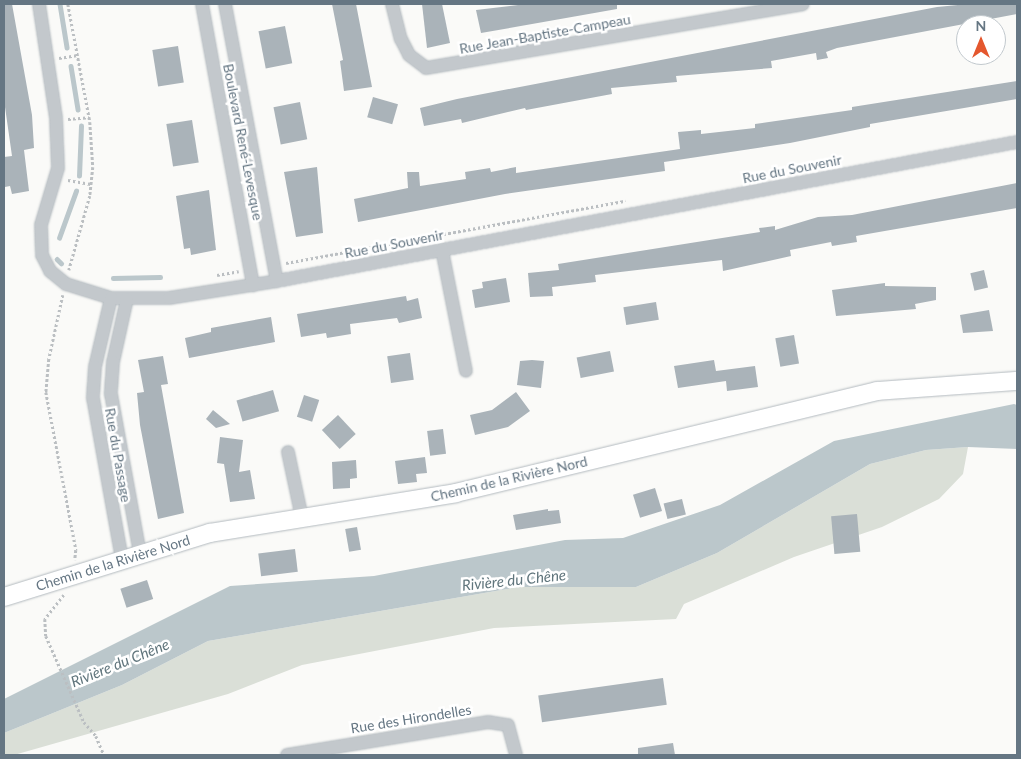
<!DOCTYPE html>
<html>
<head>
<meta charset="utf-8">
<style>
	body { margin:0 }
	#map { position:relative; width:1021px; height:759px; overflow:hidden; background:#fafaf8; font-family:Lato,sans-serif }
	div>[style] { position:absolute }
	.green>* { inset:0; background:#dadfd7 }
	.water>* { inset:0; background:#bbc7cb }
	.stream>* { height:4.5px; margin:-2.25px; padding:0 2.25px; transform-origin:2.25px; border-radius:2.25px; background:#bbc7cb }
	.building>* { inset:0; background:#aab3b9; transform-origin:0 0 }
	.path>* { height:2.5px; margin-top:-1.25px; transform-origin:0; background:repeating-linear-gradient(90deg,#bbbfc2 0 2.5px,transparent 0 5px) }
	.roads { filter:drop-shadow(0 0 1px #b3babf) drop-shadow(0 0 1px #b3babf) }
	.street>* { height:12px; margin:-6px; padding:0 6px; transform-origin:6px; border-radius:6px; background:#c3c8cc }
	.secondary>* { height:18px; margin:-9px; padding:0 9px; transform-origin:9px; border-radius:9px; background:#fff }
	span { translate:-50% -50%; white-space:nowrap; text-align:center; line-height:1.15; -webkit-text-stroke:5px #fff; paint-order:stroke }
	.street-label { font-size:14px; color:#657683 }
	.water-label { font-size:15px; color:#60757c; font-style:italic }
	.frame { position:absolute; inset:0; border:5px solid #657683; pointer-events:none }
	.north { position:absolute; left:956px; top:15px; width:50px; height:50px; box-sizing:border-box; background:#fff; border:1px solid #c1c8cd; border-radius:50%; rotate:0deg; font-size:14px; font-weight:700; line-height:20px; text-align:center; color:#657683 }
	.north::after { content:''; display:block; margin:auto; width:18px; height:22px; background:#e4572e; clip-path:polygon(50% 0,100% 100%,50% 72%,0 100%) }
</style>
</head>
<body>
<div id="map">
	<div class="green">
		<i style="clip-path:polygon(968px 447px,963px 474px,939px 499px,882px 527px,794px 557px,684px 604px,676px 619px,494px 628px,302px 665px,228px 694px,14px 755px,4px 755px,4px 733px,122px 685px,208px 641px,518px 587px,636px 587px,717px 553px,870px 464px,926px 450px)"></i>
	</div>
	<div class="water">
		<i style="clip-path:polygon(1014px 404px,1017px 405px,1017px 449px,968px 447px,926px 450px,870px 464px,717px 553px,636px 587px,518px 587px,208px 641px,122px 685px,4px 733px,4px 699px,230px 586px,374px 576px,565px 540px,623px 538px,720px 505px,834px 441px)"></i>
	</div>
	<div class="stream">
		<i style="left:60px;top:4px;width:44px;rotate:80.8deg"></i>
		<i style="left:71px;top:66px;width:44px;rotate:80.8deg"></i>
		<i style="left:79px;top:176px;width:50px;rotate:-87.7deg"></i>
		<i style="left:59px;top:238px;width:50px;rotate:-70.1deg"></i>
		<i style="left:57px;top:259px;width:6px;rotate:45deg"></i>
		<i style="left:113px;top:278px;width:47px;rotate:-1.2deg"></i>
	</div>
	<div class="building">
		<i style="clip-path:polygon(4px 4px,12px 4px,32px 115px,34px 148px,24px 150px,29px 191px,12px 194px,10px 186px,5px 187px,4px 179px,4px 157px,12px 156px,4px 100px)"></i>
		<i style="clip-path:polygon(332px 4px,356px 4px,372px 87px,344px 91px,340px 61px,343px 60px)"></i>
		<i style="clip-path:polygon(422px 4px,442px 4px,450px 43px,427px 48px)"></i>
		<i style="clip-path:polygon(526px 4px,617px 4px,617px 9px,481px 33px,476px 10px)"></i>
		<i style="clip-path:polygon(968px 4px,1017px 4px,1017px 14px,837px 48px,826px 52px,828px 58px,817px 60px,816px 53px,771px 61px,772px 68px,676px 76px,677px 82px,611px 88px,612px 94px,526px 110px,525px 108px,462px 123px,461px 119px,424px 126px,420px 108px,457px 99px,937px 7px)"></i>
		<i style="left:285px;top:26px;width:38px;height:27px;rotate:79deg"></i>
		<i style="left:178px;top:46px;width:37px;height:26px;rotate:81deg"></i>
		<i style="clip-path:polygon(1017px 81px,1017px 99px,870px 124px,870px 127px,790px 143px,664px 162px,665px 171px,505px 194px,358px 222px,354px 199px,408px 188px,407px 172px,419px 172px,420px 186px,466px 179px,465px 172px,490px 168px,491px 172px,516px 167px,516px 173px,680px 149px,678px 132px,701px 130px,701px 134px,755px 128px,755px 124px,852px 110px,852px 107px)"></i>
		<i style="left:373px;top:97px;width:26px;height:21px;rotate:16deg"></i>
		<i style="left:300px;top:102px;width:38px;height:27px;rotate:79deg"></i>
		<i style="left:192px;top:120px;width:43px;height:26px;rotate:81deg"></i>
		<i style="clip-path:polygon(317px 167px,323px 233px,296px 237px,284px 172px)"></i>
		<i style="clip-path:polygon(1017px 183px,1017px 208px,856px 236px,857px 242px,832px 246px,831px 242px,790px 250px,791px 256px,723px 271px,722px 260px,595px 275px,596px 282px,552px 287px,553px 296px,530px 297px,528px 273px,559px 270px,558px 264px,760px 232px,759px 228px,775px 226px,775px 230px,818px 217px,852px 215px)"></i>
		<i style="clip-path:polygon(209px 190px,216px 250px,191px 255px,190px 248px,184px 249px,176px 196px)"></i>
		<i style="left:984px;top:270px;width:18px;height:14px;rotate:77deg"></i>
		<i style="clip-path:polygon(506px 278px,510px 302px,475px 308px,472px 290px,483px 288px,482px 282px)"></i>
		<i style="clip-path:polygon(885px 283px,885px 286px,936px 287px,936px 300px,915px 304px,916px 309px,836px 316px,832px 290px)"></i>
		<i style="clip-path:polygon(406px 296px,407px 301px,418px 298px,422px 318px,399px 323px,397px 318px,350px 324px,351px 334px,327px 338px,326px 333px,301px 337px,297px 314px)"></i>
		<i style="left:656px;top:302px;width:18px;height:33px;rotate:81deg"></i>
		<i style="clip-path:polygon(989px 310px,993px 331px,963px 333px,960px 315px)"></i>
		<i style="clip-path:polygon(271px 317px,275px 342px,189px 358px,185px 338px,211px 332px,211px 328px)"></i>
		<i style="left:794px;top:335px;width:29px;height:19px;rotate:80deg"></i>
		<i style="left:610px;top:351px;width:21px;height:34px;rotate:79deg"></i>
		<i style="left:410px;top:353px;width:27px;height:23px;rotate:82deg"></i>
		<i style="clip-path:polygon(163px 356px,168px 384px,161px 385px,184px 513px,158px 519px,140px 425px,137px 393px,144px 392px,138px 360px)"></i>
		<i style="clip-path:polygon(532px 360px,544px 361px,541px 388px,517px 385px,520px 361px)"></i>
		<i style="clip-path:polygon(714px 360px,716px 371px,755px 366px,758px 387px,727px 391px,726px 381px,678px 388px,674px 366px)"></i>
		<i style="left:273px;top:390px;width:22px;height:38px;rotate:74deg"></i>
		<i style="clip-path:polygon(516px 392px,530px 411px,508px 427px,475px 435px,470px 415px,492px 410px)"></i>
		<i style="left:304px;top:395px;width:16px;height:23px;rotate:18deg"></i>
		<i style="clip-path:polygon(213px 410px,230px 424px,216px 428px,206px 419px)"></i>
		<i style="left:338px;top:415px;width:26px;height:22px;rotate:47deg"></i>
		<i style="left:443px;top:429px;width:25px;height:16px;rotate:83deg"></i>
		<i style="clip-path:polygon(220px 437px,243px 440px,239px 472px,250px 470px,255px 499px,230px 502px,224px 464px,217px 463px)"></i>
		<i style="clip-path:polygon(425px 457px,427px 473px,416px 474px,417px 482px,398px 484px,395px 461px)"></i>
		<i style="clip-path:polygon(356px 460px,357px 478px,350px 479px,350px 488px,333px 489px,332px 462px)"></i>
		<i style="left:655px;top:488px;width:24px;height:23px;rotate:73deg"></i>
		<i style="left:682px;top:499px;width:16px;height:19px;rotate:76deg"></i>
		<i style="clip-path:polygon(548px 509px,548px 511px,559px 510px,561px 523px,516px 530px,513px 515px)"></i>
		<i style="left:857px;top:514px;width:38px;height:26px;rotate:85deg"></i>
		<i style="left:357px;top:527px;width:23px;height:12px;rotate:80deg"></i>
		<i style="left:295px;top:549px;width:23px;height:37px;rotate:83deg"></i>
		<i style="left:147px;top:580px;width:20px;height:28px;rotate:72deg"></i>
		<i style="left:663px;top:678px;width:27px;height:126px;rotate:82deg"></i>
		<i style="clip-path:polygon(673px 743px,675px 755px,638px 755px,638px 748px)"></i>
	</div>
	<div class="path">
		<i style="left:68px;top:4px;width:120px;rotate:79.4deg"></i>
		<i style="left:90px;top:122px;width:45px;rotate:86.2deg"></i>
		<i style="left:93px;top:167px;width:29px;rotate:96deg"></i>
		<i style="left:90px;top:196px;width:77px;rotate:105.8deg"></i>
		<i style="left:59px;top:58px;width:19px;rotate:-9deg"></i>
		<i style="left:68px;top:119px;width:21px;rotate:-5deg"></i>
		<i style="left:68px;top:180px;width:23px;rotate:10deg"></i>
		<i style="left:286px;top:263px;width:345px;rotate:-10.4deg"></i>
		<i style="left:217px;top:275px;width:22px;rotate:-10deg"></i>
		<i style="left:63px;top:295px;width:66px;rotate:102.3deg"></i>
		<i style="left:49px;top:359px;width:33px;rotate:95deg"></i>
		<i style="left:46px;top:392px;width:161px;rotate:79.2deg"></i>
		<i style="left:76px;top:550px;width:10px;rotate:96deg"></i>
		<i style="left:64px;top:595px;width:31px;rotate:128deg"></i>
		<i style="left:45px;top:619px;width:17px;rotate:87deg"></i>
		<i style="left:46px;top:636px;width:94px;rotate:66.2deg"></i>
		<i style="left:84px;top:722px;width:18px;rotate:49deg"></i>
		<i style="left:96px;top:736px;width:21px;rotate:67deg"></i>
	</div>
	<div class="roads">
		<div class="street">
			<i style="left:39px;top:4px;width:115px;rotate:81.5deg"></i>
			<i style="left:56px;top:118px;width:50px;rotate:87.7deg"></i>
			<i style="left:58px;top:168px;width:59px;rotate:106.6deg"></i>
			<i style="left:41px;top:225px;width:30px;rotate:88deg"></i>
			<i style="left:42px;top:255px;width:18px;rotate:63deg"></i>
			<i style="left:50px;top:271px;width:21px;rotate:39deg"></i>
			<i style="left:66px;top:284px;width:47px;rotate:17.3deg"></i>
			<i style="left:111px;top:298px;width:58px"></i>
			<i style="left:169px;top:298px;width:109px;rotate:-8.9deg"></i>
			<i style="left:277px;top:281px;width:753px;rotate:-10.64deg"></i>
			<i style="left:202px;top:4px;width:286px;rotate:79.7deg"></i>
			<i style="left:225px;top:4px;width:282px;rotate:79.4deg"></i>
			<i style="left:392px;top:4px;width:36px;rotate:76deg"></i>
			<i style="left:401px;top:39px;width:18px;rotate:63deg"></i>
			<i style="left:409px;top:55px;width:21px;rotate:37deg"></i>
			<i style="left:426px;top:68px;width:382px;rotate:-9.6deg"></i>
			<i style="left:442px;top:250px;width:123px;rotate:78.8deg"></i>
			<i style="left:111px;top:298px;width:71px;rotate:103.1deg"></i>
			<i style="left:95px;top:367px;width:31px;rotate:94deg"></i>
			<i style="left:93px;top:398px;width:164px;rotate:79.8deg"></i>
			<i style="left:127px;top:299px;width:65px;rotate:102.5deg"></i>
			<i style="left:113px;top:362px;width:32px;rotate:94deg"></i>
			<i style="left:111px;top:394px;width:162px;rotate:79.7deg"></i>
			<i style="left:288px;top:452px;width:67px;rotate:78deg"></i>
			<i style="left:287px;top:755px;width:204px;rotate:-9.3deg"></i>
			<i style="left:488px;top:722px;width:20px;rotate:9deg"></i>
			<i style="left:508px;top:725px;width:31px;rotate:75deg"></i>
		</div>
		<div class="secondary">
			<i style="left:4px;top:597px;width:216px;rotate:-17.3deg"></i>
			<i style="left:210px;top:533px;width:249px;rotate:-9.2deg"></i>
			<i style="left:456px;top:493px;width:433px;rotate:-13.6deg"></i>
			<i style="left:877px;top:391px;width:140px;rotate:-4.1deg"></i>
		</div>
	</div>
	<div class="street-label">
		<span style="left:545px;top:34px;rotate:-10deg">Rue Jean-Baptiste-Campeau</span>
		<span style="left:243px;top:142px;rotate:79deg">Boulevard René-Levesque</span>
		<span style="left:792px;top:169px;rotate:-11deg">Rue du Souvenir</span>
		<span style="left:394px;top:244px;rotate:-11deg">Rue du Souvenir</span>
		<span style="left:118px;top:455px;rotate:80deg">Rue du Passage</span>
		<span style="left:509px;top:479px;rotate:-13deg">Chemin de la Rivière Nord</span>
		<span style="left:113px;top:563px;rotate:-17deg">Chemin de la Rivière Nord</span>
		<span style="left:411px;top:719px;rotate:-9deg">Rue des Hirondelles</span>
	</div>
	<div class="water-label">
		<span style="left:514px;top:580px;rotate:-6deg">Rivière du Chêne</span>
		<span style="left:120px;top:663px;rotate:-22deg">Rivière du Chêne</span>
	</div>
	<div class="frame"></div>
	<div class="north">N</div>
</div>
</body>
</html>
